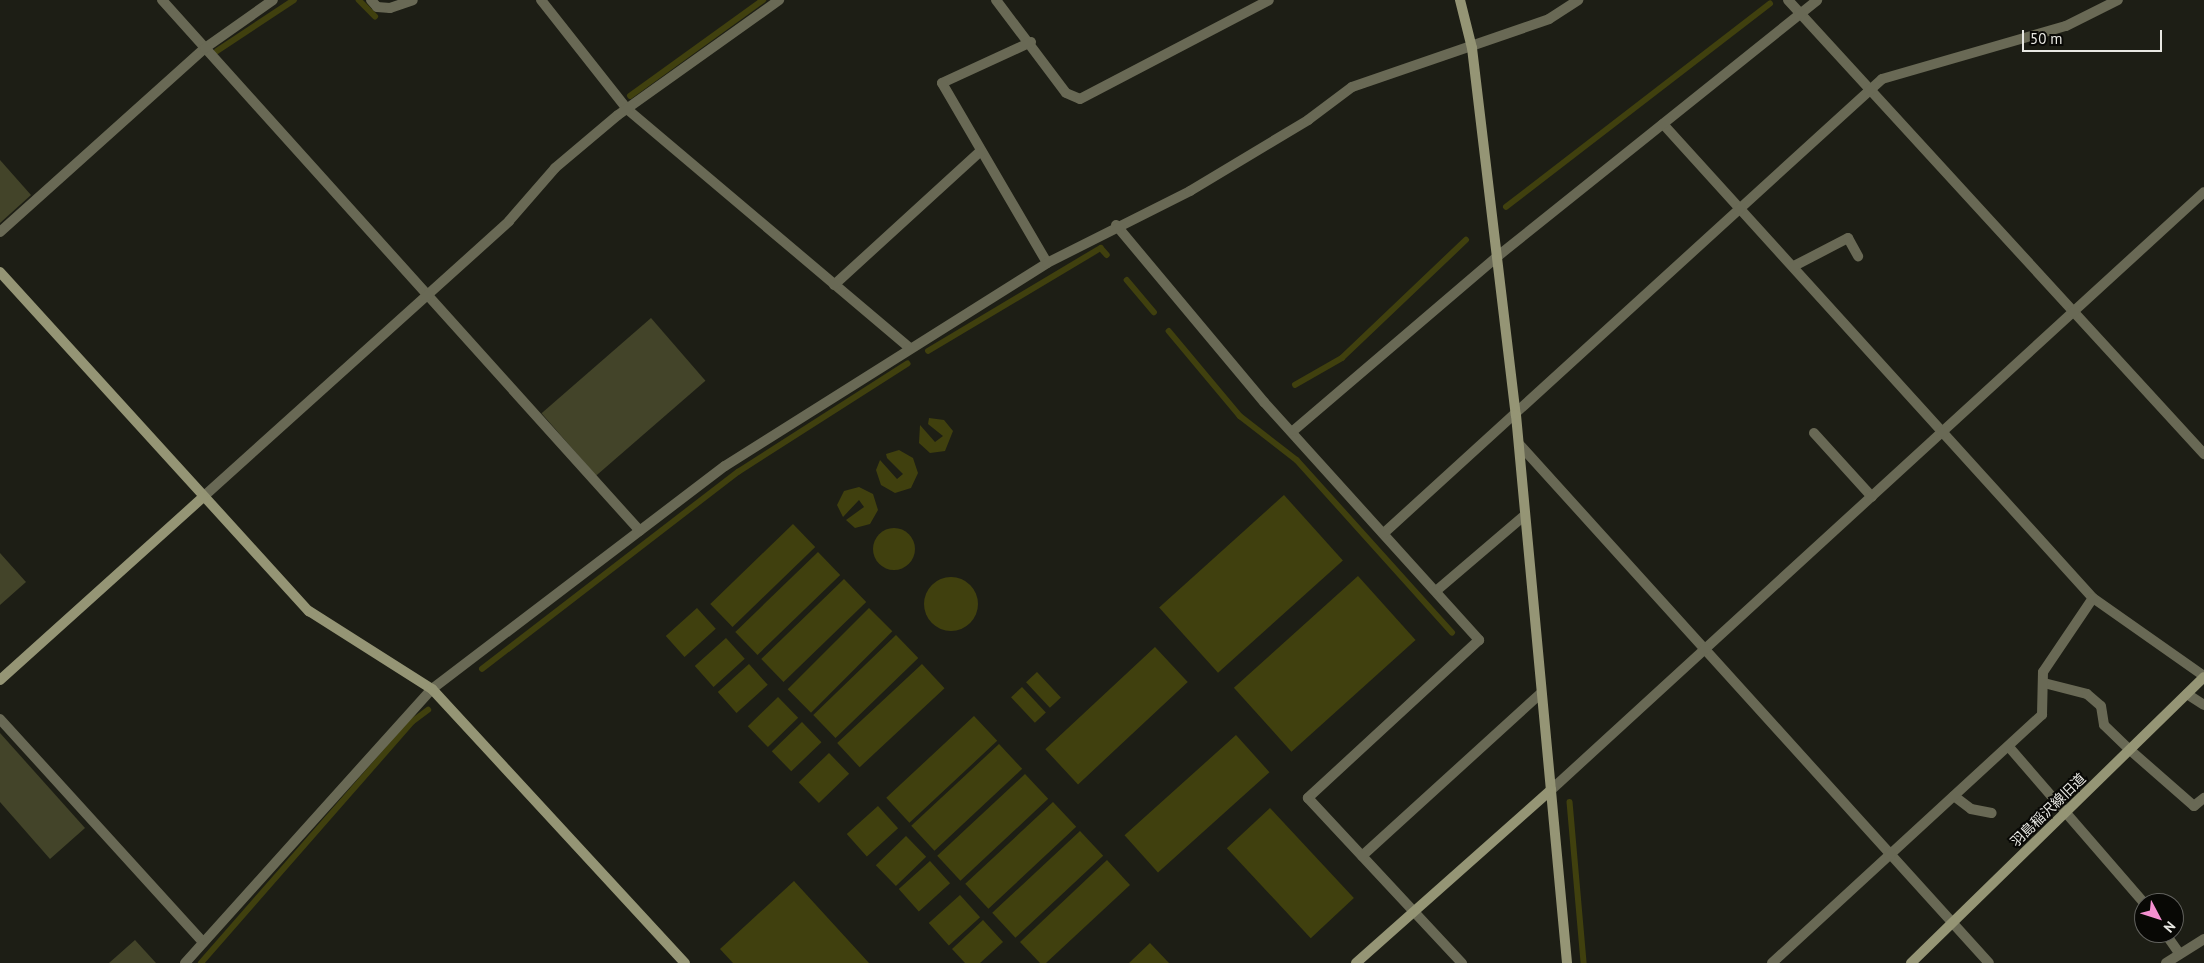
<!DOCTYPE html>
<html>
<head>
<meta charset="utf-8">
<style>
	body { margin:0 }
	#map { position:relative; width:2204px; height:963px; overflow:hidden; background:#1d1e15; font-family:"PT Sans","Noto Sans JP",sans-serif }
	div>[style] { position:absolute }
	.green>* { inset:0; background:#434429; transform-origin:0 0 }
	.water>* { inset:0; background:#40400e; transform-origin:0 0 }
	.round { border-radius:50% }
	.stream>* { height:5.5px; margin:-2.75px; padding:0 2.75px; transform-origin:2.75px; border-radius:2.75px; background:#40400e }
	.street>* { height:10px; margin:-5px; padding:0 5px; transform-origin:5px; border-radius:5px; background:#696955 }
	.secondary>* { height:10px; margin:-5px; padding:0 5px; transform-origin:5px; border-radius:5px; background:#959575 }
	span { translate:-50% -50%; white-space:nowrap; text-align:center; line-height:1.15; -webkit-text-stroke:4px #080805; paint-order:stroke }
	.street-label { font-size:14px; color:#e8e8e3 }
	.north { position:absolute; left:2134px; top:893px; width:50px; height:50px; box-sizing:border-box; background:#080805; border:1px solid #62625e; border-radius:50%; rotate:130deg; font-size:14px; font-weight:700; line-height:20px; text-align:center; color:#e8e8e3 }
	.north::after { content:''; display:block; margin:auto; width:18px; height:22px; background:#f590d1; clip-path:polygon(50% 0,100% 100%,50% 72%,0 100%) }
	.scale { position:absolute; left:2022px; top:30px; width:140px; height:22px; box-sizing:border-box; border:2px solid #e8e8e3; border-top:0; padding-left:6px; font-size:15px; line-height:18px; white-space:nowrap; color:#e8e8e3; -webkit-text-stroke:4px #080805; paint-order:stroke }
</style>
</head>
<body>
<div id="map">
	<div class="green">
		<i style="clip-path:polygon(0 160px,31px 195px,0 223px)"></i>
		<i style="left:651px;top:318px;width:83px;height:145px;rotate:49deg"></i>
		<i style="clip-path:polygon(0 553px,26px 582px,0 605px)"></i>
		<i style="clip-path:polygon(0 733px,85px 828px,50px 859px,0 802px)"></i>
		<i style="clip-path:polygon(135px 940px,156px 963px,109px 963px)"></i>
	</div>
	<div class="water">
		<i style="clip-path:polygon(929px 418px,944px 420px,953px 431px,945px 451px,930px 453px,919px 443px,920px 425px,935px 442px,943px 436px,928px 424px)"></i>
		<i style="clip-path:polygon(899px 450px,913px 458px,918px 473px,911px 488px,895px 493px,881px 485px,876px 470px,880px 460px,897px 479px,903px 474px,887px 458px,886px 454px)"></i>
		<i style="clip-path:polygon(859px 487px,873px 494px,878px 510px,870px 524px,855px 528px,846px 520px,864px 507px,859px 500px,843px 517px,837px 505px,844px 491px)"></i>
		<i style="left:1284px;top:495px;width:88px;height:168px;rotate:48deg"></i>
		<i style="left:793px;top:524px;width:32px;height:115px;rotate:46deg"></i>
		<i class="round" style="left:873px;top:528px;width:42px;height:42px"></i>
		<i style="left:818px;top:552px;width:32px;height:115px;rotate:46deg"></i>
		<i style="left:1358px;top:576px;width:86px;height:167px;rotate:48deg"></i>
		<i class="round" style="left:924px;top:577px;width:54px;height:54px"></i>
		<i style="left:844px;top:579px;width:32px;height:115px;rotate:46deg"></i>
		<i style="left:697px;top:608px;width:28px;height:42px;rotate:48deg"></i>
		<i style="left:869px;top:608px;width:33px;height:115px;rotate:45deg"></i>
		<i style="left:896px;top:635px;width:32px;height:115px;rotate:46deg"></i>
		<i style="left:726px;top:638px;width:28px;height:42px;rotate:48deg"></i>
		<i style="left:1155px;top:647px;width:48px;height:150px;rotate:47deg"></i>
		<i style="left:749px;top:664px;width:28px;height:42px;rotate:48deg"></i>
		<i style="left:922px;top:664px;width:33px;height:116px;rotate:47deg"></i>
		<i style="left:1037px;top:672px;width:35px;height:15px;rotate:47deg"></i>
		<i style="left:1022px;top:687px;width:35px;height:15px;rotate:47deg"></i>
		<i style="left:778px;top:697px;width:29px;height:42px;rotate:46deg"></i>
		<i style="left:974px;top:716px;width:34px;height:120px;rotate:47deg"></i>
		<i style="left:802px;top:722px;width:28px;height:42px;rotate:46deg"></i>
		<i style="left:1236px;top:735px;width:50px;height:150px;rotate:48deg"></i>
		<i style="left:999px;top:744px;width:34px;height:120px;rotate:47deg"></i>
		<i style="left:829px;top:753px;width:29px;height:42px;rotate:46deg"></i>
		<i style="left:1025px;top:774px;width:34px;height:120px;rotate:47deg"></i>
		<i style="left:1053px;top:802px;width:34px;height:120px;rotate:47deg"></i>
		<i style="left:878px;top:806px;width:30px;height:42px;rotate:48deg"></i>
		<i style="left:1270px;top:808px;width:123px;height:59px;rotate:47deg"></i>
		<i style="left:1080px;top:831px;width:34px;height:120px;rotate:47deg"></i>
		<i style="left:906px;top:836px;width:29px;height:42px;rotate:46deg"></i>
		<i style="clip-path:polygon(1107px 860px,1130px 885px,1046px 963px,1040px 963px,1020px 942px)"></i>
		<i style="left:930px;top:861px;width:30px;height:42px;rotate:48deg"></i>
		<i style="clip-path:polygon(794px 881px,869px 963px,733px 963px,720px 949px)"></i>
		<i style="left:960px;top:895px;width:30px;height:42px;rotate:48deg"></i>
		<i style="clip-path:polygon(983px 920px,1003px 942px,980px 963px,965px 963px,952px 949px)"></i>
		<i style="clip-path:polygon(1150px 943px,1169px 963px,1129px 963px)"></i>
	</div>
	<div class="stream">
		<i style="left:359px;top:0;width:23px;rotate:45deg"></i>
		<i style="left:217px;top:51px;width:92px;rotate:-33.5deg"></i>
		<i style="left:630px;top:96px;width:164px;rotate:-35.8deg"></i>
		<i style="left:1506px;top:207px;width:333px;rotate:-37.6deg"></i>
		<i style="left:1127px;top:280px;width:42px;rotate:49.8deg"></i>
		<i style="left:1169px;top:331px;width:111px;rotate:50.1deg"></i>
		<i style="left:1240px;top:416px;width:72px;rotate:37.7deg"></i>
		<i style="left:1297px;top:460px;width:232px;rotate:48deg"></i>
		<i style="left:928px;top:351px;width:201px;rotate:-30.8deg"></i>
		<i style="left:1101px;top:248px;width:9px;rotate:49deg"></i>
		<i style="left:1295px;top:385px;width:54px;rotate:-29.9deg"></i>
		<i style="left:1342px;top:358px;width:171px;rotate:-43.6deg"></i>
		<i style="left:482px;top:669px;width:323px;rotate:-37.6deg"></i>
		<i style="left:738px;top:472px;width:201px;rotate:-32.6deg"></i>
		<i style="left:1570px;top:802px;width:162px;rotate:85deg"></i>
		<i style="left:201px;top:963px;width:320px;rotate:-48.8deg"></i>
		<i style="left:412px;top:722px;width:20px;rotate:-37deg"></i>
	</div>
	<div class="street">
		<i style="left:162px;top:0;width:714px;rotate:48.01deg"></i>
		<i style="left:371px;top:0;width:9px;rotate:49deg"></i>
		<i style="left:377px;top:7px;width:13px;rotate:4deg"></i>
		<i style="left:390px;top:8px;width:24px;rotate:-19deg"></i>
		<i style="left:541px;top:0;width:139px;rotate:51.7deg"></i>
		<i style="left:627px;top:109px;width:370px;rotate:40.2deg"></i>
		<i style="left:996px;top:0;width:116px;rotate:53deg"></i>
		<i style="left:1066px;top:93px;width:15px;rotate:23deg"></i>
		<i style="left:1080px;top:99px;width:213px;rotate:-27.6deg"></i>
		<i style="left:1788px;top:0;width:616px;rotate:47.5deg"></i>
		<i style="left:1031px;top:42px;width:98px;rotate:155.3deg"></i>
		<i style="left:942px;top:83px;width:208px;rotate:59.7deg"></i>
		<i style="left:1663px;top:124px;width:640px;rotate:47.79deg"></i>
		<i style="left:2093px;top:598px;width:136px;rotate:35.1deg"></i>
		<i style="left:1116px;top:225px;width:231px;rotate:50.1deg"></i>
		<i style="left:1264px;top:402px;width:321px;rotate:47.9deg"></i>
		<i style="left:1479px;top:640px;width:233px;rotate:137.3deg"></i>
		<i style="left:1308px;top:798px;width:226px;rotate:47deg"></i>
		<i style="left:0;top:232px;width:275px;rotate:-41.9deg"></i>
		<i style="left:205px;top:48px;width:83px;rotate:-35.2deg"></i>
		<i style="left:1794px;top:266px;width:61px;rotate:-27.4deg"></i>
		<i style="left:1848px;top:238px;width:21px;rotate:61deg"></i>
		<i style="left:834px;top:285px;width:199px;rotate:-42.4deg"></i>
		<i style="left:1293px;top:431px;width:270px;rotate:-40.5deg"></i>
		<i style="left:1498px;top:256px;width:409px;rotate:-38.7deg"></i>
		<i style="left:1814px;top:433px;width:86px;rotate:47.8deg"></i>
		<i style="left:1519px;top:444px;width:700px;rotate:47.84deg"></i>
		<i style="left:203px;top:497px;width:412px;rotate:-42deg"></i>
		<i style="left:509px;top:221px;width:70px;rotate:-49deg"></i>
		<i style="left:555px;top:168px;width:82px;rotate:-40.1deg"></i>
		<i style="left:618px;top:115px;width:198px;rotate:-35.5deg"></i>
		<i style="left:1384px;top:533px;width:674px;rotate:-42.35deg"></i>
		<i style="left:1882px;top:79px;width:191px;rotate:-16.1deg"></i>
		<i style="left:2066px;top:26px;width:58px;rotate:-26.6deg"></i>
		<i style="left:1436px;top:591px;width:117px;rotate:-40.5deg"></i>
		<i style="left:2044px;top:683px;width:44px;rotate:14.3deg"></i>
		<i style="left:2087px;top:694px;width:18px;rotate:41deg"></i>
		<i style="left:2101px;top:706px;width:19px;rotate:81deg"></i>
		<i style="left:2104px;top:725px;width:36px;rotate:44deg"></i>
		<i style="left:2130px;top:750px;width:85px;rotate:41.2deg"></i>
		<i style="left:2194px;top:806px;width:13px;rotate:-39deg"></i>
		<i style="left:2187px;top:694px;width:20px;rotate:33deg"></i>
		<i style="left:0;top:719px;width:302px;rotate:47.7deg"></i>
		<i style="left:2009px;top:747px;width:206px;rotate:49.1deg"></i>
		<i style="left:1551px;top:790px;width:885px;rotate:-42.48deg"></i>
		<i style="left:1954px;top:796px;width:21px;rotate:37deg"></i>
		<i style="left:1971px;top:809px;width:21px;rotate:11deg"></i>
		<i style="left:1362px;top:856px;width:242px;rotate:-42.3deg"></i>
		<i style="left:2165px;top:933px;width:24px;rotate:55deg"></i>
		<i style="left:185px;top:963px;width:369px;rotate:-48deg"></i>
		<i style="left:432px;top:689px;width:368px;rotate:-37.3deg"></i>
		<i style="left:725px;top:466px;width:381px;rotate:-32.2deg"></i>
		<i style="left:1047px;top:263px;width:160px;rotate:-26.7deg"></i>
		<i style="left:1190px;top:191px;width:138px;rotate:-31deg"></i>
		<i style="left:1308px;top:120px;width:55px;rotate:-36.9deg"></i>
		<i style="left:1352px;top:87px;width:208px;rotate:-19deg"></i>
		<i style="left:1549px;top:19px;width:35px;rotate:-33deg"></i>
		<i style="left:1772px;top:963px;width:367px;rotate:-42.6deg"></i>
		<i style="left:2042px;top:715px;width:43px;rotate:-88.7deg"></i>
		<i style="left:2043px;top:672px;width:89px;rotate:-56deg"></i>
		<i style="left:2166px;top:963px;width:45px;rotate:-32.3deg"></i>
	</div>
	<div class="secondary">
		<i style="left:1460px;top:0;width:49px;rotate:76deg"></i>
		<i style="left:1472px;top:48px;width:370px;rotate:83.2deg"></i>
		<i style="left:1516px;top:415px;width:550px;rotate:84.68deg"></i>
		<i style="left:0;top:272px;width:459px;rotate:47.7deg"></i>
		<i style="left:309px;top:611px;width:146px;rotate:32.4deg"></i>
		<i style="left:432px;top:689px;width:373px;rotate:47.3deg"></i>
		<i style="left:0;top:680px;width:273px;rotate:-42deg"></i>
		<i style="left:1356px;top:963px;width:261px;rotate:-41.6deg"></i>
		<i style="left:1911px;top:963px;width:409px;rotate:-44.3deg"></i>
	</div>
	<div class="street-label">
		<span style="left:2048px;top:810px;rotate:-44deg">羽島稲沢線旧道</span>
	</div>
	<div class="north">N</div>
	<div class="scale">50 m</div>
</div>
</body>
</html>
